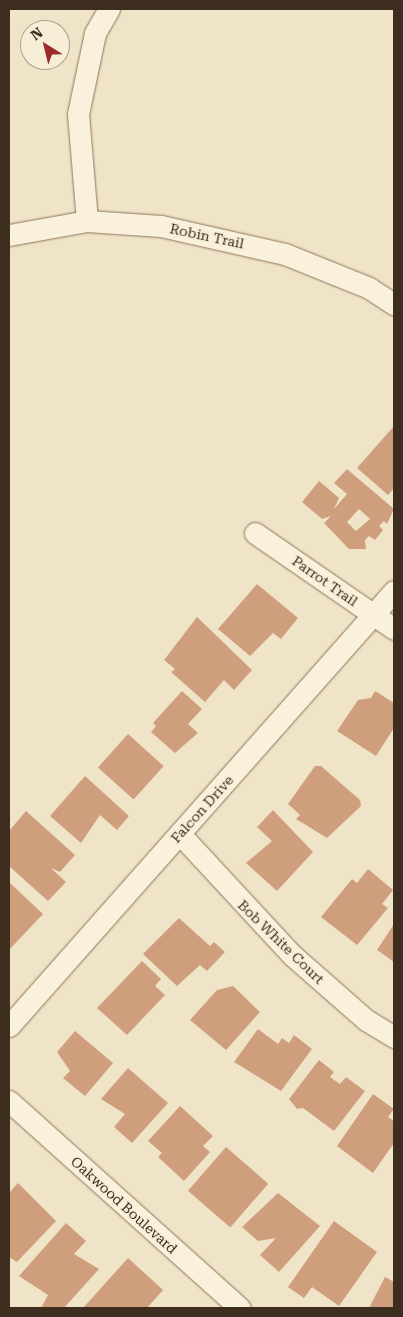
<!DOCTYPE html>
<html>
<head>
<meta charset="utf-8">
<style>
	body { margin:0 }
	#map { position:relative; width:403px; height:1317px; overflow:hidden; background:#f0e4c8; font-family:"Roboto Serif",serif }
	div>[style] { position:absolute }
	.building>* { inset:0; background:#cf9f7d; transform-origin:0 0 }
	.roads { filter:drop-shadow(0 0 1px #8d765c) drop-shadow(0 0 1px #8d765c) }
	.minor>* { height:21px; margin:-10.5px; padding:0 10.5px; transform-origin:10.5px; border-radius:10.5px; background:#faf1dc }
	span { translate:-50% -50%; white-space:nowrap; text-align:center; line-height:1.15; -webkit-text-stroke:4px #f7eed8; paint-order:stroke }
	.street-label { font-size:14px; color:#3d2e20 }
	.frame { position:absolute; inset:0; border:10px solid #3d2e20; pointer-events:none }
	.north { position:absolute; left:20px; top:20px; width:50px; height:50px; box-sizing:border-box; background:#f7eed8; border:1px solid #ada18e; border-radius:50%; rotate:324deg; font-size:14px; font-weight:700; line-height:20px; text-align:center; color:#3d2e20 }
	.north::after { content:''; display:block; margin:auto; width:18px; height:22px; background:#9e2a2b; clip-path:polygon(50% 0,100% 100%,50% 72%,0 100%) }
</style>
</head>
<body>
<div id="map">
	<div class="building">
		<i style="clip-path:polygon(394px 426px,394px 488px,388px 495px,357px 468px)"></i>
		<i style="clip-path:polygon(evenodd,347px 469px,394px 509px,387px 524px,384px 521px,379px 526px,383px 530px,375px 540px,369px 536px,365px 540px,366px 549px,349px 549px,324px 523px,331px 516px,322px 519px,302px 502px,319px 481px,339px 498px,334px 509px,347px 494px,334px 483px,347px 469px,359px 509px,370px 519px,356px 531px,347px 522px,359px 509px)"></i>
		<i style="clip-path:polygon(257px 584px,298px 618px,281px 639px,273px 633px,250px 656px,218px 629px)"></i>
		<i style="clip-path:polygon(197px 617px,252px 670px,234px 690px,224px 680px,205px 702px,171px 672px,175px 669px,164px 660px)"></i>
		<i style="clip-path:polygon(182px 691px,202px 709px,188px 724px,198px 733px,175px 753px,151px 732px,156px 726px,153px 723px)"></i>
		<i style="clip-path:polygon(375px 691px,394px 703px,394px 728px,376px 756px,337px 731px,358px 700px,371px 698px)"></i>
		<i style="left:128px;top:734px;width:48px;height:45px;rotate:42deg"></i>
		<i style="clip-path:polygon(315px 766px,321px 766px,360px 800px,361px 806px,327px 838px,296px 819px,300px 815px,288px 804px)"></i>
		<i style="clip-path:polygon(85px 776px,129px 816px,117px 830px,100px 815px,81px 843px,50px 816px)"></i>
		<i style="clip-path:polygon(273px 810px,313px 852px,277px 891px,246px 863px,272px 841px,257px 827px)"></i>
		<i style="clip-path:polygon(26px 811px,75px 855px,60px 872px,51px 868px,66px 882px,48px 901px,9px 866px,9px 831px)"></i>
		<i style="clip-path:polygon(368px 869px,393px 890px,382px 904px,388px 908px,357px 945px,321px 917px,352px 879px,357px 883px)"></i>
		<i style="clip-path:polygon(9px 882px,43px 914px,9px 950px)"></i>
		<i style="clip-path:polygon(179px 918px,210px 946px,214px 942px,225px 952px,207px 971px,200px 965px,177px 986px,143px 954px)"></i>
		<i style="clip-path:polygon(394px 924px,394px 962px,377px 950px)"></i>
		<i style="clip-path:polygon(142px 961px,161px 979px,155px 986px,165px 995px,127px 1035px,97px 1008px)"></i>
		<i style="clip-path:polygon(233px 986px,260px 1012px,226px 1050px,190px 1020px,217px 990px)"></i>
		<i style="clip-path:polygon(258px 1029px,278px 1044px,282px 1038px,289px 1043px,294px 1035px,312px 1049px,281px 1091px,234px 1062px)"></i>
		<i style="clip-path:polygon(75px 1031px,113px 1063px,85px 1096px,63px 1078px,70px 1071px,57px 1052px)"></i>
		<i style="clip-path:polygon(319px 1060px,334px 1072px,330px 1077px,340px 1084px,346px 1077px,365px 1091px,334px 1131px,303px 1108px,297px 1109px,289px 1099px)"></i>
		<i style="clip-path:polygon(128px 1068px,168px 1103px,132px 1143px,114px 1127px,125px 1114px,101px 1099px)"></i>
		<i style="clip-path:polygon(373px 1094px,394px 1109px,388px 1117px,394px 1121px,394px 1143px,373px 1173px,337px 1146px)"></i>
		<i style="clip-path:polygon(180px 1106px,213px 1136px,203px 1146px,210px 1152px,184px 1181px,158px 1157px,162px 1153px,148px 1141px)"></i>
		<i style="left:226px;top:1147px;width:56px;height:58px;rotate:41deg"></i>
		<i style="clip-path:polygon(18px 1183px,56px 1221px,17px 1262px,9px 1257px,9px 1193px)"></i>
		<i style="clip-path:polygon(278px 1193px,320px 1226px,279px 1272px,260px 1255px,276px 1238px,258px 1241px,242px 1227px)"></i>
		<i style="clip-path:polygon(334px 1221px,377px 1252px,339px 1306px,312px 1287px,304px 1298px,288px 1287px)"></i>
		<i style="clip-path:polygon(66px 1223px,86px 1241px,74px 1254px,99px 1269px,64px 1308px,41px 1308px,48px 1295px,19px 1276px)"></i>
		<i style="clip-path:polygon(128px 1258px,163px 1290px,147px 1308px,83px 1308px)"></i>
		<i style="clip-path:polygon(385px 1277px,394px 1282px,394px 1308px,369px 1308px)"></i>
	</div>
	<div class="roads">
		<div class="minor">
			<i style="left:87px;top:221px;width:107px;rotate:-94.8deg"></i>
			<i style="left:78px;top:114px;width:83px;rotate:-78.1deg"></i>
			<i style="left:95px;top:33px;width:28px;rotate:-60deg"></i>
			<i style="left:9px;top:235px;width:79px;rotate:-10.2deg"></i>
			<i style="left:87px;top:221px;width:74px;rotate:3.9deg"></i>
			<i style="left:161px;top:226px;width:127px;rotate:12.7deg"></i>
			<i style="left:285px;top:254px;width:91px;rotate:22deg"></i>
			<i style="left:369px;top:288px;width:30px;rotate:33deg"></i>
			<i style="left:255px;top:533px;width:169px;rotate:34.6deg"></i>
			<i style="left:180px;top:834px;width:165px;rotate:47.2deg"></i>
			<i style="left:292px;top:955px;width:98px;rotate:41.3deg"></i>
			<i style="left:366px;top:1020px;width:33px;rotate:31deg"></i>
			<i style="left:9px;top:1026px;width:581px;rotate:-48.49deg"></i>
			<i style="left:9px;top:1101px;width:310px;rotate:41.9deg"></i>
		</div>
	</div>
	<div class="street-label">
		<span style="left:207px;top:236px;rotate:12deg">Robin Trail</span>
		<span style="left:325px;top:581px;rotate:35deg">Parrot Trail</span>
		<span style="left:202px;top:809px;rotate:-48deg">Falcon Drive</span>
		<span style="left:281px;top:942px;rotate:44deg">Bob White Court</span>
		<span style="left:124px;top:1205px;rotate:42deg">Oakwood Boulevard</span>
	</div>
	<div class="frame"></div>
	<div class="north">N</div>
</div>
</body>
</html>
